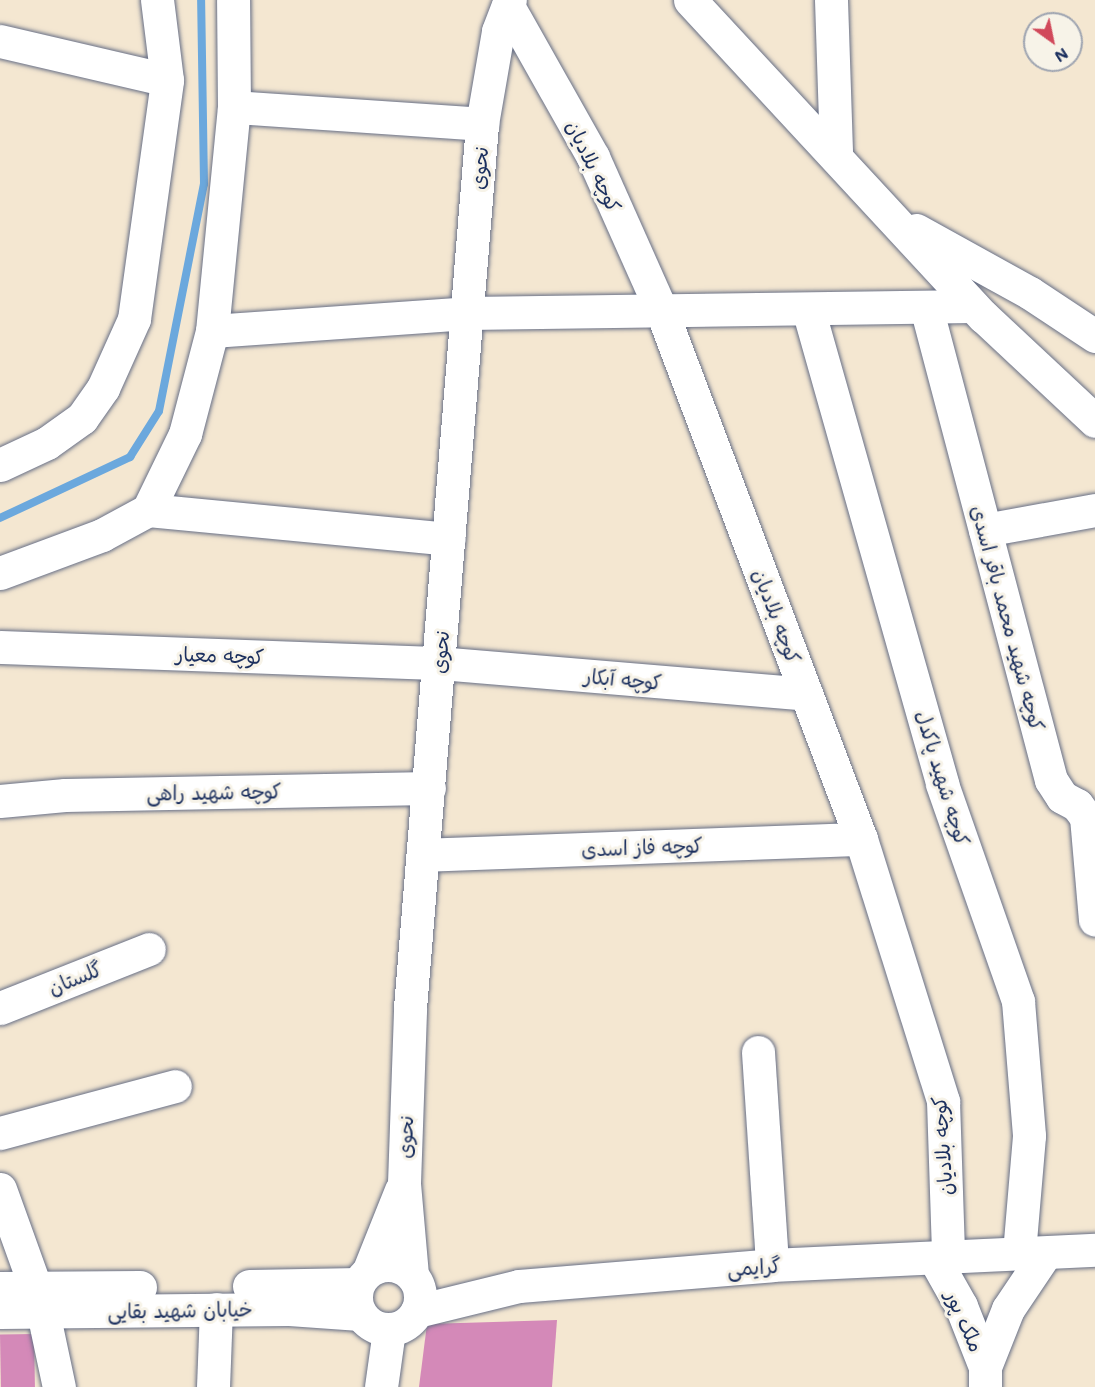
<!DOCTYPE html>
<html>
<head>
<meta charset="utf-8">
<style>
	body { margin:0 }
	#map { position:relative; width:1095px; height:1387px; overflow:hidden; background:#f4e7d1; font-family:Mali,"Playpen Sans Arabic",sans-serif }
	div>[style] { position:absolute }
	.stream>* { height:8px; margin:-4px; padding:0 4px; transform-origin:4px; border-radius:4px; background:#6ba8dd }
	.building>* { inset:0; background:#d489b8; transform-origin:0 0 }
	.roads { filter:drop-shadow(0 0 2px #676f86) drop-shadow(0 0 2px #676f86) }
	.minor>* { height:33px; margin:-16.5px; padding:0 16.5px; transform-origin:16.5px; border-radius:16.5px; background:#fff }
	.major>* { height:33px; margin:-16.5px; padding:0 16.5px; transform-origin:16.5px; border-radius:16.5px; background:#fff }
	.major>.ring { margin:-16.5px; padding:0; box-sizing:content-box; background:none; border:33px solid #fff; border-radius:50% }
	span { translate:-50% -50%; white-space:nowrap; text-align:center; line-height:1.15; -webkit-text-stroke:6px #f7f3e8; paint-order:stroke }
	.street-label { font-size:20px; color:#1b2f5e }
	.north { position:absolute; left:1023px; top:12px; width:60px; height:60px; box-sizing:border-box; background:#f7f3e8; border:2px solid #9fa5b1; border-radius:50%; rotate:147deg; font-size:16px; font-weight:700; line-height:24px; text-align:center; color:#1b2f5e }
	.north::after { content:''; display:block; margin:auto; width:21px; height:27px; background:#d1495b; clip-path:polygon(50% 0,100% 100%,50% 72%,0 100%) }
</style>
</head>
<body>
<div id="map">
	<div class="stream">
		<i style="left:0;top:518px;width:144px;rotate:-25.1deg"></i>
		<i style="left:130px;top:457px;width:54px;rotate:-57.8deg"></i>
		<i style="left:159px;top:411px;width:231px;rotate:-78.8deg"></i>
		<i style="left:204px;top:184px;width:184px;rotate:-90.9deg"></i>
	</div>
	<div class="building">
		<i style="clip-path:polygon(557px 1320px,552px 1387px,419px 1387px,427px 1324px)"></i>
		<i style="left:34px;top:1334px;width:53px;height:34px;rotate:89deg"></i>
	</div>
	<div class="roads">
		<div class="minor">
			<i style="left:690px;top:0;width:432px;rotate:47.2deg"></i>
			<i style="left:984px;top:317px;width:152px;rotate:43.1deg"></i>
			<i style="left:831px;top:0;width:154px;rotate:88.1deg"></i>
			<i style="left:508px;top:6px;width:173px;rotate:60.6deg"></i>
			<i style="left:593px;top:157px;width:170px;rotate:66deg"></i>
			<i style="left:662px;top:312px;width:563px;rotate:69.31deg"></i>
			<i style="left:861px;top:839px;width:275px;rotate:72.6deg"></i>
			<i style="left:943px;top:1101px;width:154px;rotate:88.1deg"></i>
			<i style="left:0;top:41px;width:171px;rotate:13.1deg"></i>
			<i style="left:234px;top:107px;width:249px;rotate:3.9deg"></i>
			<i style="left:916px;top:230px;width:130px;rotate:28.9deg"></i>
			<i style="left:1030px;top:293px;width:78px;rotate:33.5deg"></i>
			<i style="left:926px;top:307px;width:489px;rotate:75.2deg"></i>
			<i style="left:1051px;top:780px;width:20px;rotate:57deg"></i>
			<i style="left:1062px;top:797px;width:17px;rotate:28deg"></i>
			<i style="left:1077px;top:805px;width:15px;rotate:53deg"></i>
			<i style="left:1086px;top:817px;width:103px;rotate:85deg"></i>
			<i style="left:808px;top:309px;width:494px;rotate:74.2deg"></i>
			<i style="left:942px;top:784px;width:230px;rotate:70.7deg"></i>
			<i style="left:1018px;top:1001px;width:135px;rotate:85.3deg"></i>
			<i style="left:1029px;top:1136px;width:117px;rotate:94.9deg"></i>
			<i style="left:212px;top:331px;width:256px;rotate:-4deg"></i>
			<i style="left:467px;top:313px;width:506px;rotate:-0.79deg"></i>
			<i style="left:0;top:465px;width:52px;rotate:-25.1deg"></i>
			<i style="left:47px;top:443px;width:43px;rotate:-35.5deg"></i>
			<i style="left:82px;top:418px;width:37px;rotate:-55deg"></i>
			<i style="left:103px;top:388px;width:76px;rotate:-65.8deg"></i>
			<i style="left:134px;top:319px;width:241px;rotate:-82.1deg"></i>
			<i style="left:167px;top:80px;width:81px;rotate:-97.1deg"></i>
			<i style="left:148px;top:510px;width:302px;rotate:5.5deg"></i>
			<i style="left:985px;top:530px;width:112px;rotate:-10.3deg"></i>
			<i style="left:0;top:573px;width:109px;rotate:-20.4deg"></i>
			<i style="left:102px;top:535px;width:52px;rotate:-28.5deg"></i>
			<i style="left:148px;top:510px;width:85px;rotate:-64deg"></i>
			<i style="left:185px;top:434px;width:106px;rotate:-75.3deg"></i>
			<i style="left:212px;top:331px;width:225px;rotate:-84.4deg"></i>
			<i style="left:234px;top:107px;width:107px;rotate:-90.5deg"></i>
			<i style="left:0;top:647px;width:439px;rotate:2.1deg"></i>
			<i style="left:439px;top:663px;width:368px;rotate:4.8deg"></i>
			<i style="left:0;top:801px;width:65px;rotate:-5.3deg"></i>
			<i style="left:65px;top:795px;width:364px;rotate:-1.1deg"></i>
			<i style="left:423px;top:855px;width:438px;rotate:-2.1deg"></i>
			<i style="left:0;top:1008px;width:160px;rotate:-21.6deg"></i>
			<i style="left:758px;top:1052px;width:213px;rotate:86.2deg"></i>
			<i style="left:0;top:1133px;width:181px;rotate:-15deg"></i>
			<i style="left:0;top:1189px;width:106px;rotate:70.2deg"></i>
			<i style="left:934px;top:1258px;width:55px;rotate:60.6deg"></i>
			<i style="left:961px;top:1306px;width:66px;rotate:68.5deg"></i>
			<i style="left:985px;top:1367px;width:20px;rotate:90deg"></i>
			<i style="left:43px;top:1312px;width:77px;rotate:78deg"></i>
			<i style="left:985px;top:1367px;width:62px;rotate:-68.4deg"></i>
			<i style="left:1008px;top:1309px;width:66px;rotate:-56.1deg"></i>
			<i style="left:213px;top:1387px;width:78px;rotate:-87.8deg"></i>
		</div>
		<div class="major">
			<i class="ring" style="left:356px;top:1265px;width:31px;height:31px"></i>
			<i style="left:369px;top:1270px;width:86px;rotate:-68.2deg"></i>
			<i style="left:412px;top:1275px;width:92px;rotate:-95deg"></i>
			<i style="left:404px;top:1183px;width:175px;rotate:-88deg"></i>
			<i style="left:410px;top:1008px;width:887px;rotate:-85.34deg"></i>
			<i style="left:482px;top:124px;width:94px;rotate:-80.2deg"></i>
			<i style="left:498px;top:31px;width:33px;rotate:-69deg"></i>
			<i style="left:249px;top:1286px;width:109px;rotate:-1.1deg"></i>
			<i style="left:0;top:1288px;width:140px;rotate:-0.4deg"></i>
			<i style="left:417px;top:1311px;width:105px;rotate:-13.8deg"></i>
			<i style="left:519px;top:1286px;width:254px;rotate:-4.7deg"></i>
			<i style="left:772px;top:1265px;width:323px;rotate:-2.7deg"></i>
			<i style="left:0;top:1312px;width:289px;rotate:-0.6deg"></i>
			<i style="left:289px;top:1309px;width:71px;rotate:4deg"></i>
			<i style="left:381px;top:1387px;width:58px;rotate:-82deg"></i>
		</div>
	</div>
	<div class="street-label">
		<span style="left:594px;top:166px;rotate:64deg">کوچه بلادیان</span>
		<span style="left:479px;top:168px;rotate:-85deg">نحوی</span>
		<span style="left:777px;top:616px;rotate:69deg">کوچه بلادیان</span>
		<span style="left:1008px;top:618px;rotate:75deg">کوچه شهید محمد باقر اسدی</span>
		<span style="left:440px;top:652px;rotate:-85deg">نحوی</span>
		<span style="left:220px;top:655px;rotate:2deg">کوچه معیار</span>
		<span style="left:623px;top:679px;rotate:5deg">کوچه آبکار</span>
		<span style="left:943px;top:778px;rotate:73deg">کوچه شهید پاکدل</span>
		<span style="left:214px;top:792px;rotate:-1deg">کوچه شهید راهی</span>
		<span style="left:642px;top:847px;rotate:-2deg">کوچه فاز اسدی</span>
		<span style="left:75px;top:978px;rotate:-22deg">گلستان</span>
		<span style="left:405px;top:1137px;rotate:-88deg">نحوی</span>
		<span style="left:942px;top:1146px;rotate:-94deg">کوچه بلادیان</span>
		<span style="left:754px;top:1267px;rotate:-4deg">گرایمی</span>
		<span style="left:180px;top:1310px;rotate:-1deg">خیابان شهید بقایی</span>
		<span style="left:965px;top:1321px;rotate:66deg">ملک پور</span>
	</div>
	<div class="north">N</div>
</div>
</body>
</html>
